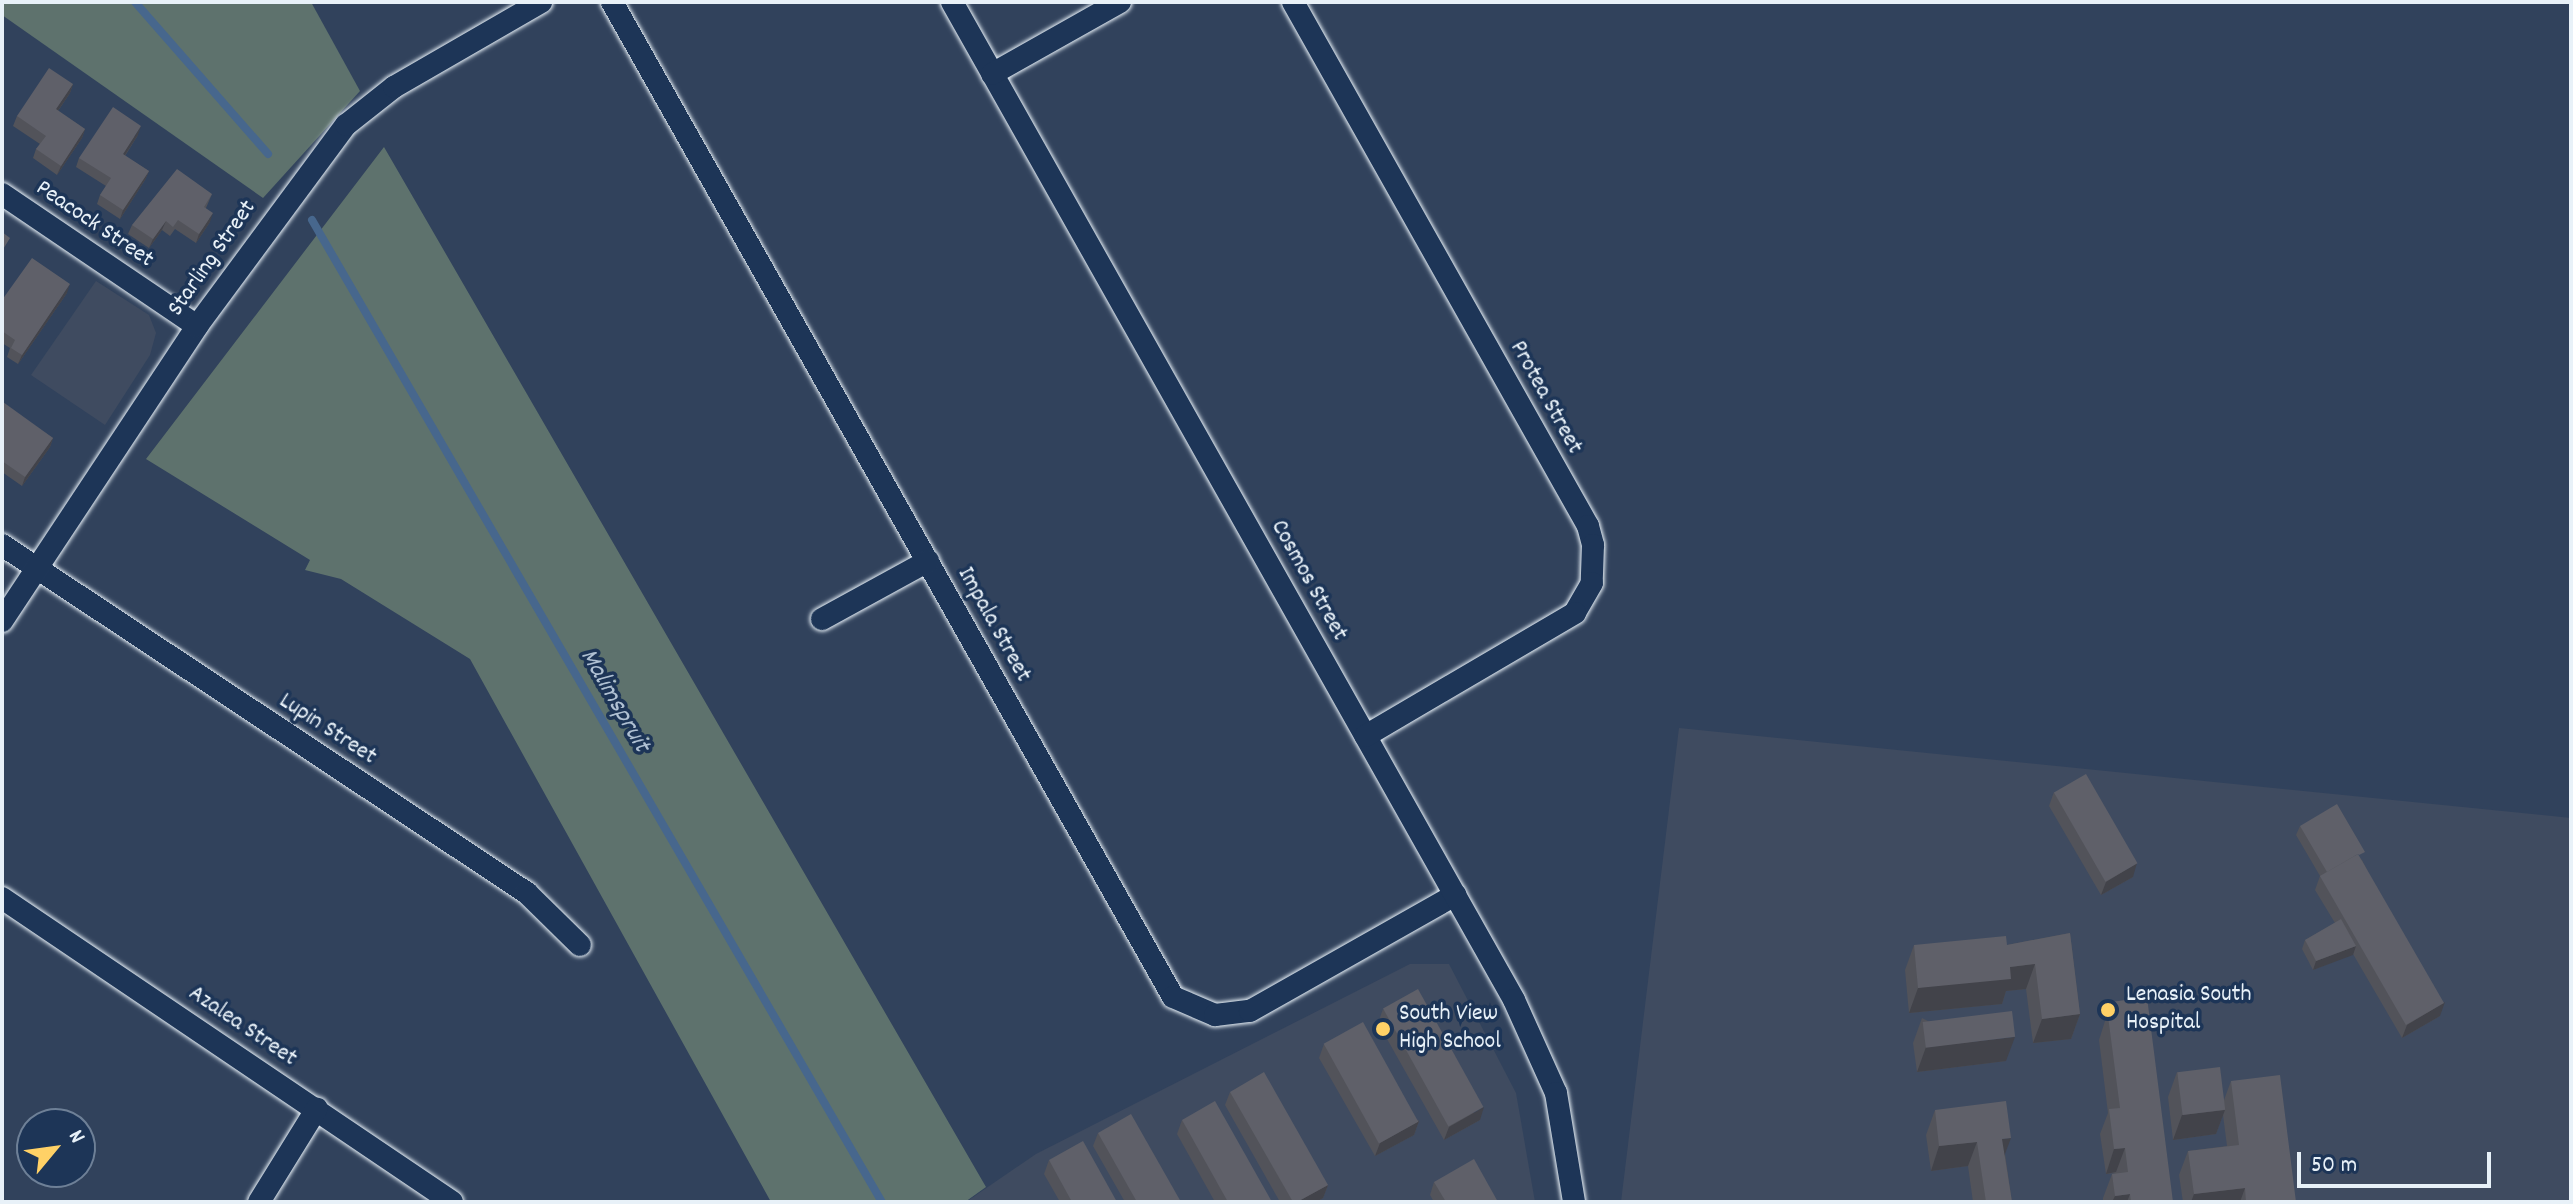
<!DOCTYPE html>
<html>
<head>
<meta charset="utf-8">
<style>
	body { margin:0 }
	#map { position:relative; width:2573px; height:1204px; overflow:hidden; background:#31425c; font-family:Dekko,sans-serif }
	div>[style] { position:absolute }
	.built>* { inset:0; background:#3f4b60 }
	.green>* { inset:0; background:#5e726d }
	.stream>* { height:8px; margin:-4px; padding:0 4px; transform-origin:4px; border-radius:4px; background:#47678d }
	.roads { filter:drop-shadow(0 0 2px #e8f1f8) drop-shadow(0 0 2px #e8f1f8) }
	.street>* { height:22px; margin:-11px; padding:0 11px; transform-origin:11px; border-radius:11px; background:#1d3557 }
	.wall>* { inset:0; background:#52535a }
	.shaded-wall>* { inset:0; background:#42434a }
	.building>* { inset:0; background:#5f6069; transform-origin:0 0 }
	.dots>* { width:22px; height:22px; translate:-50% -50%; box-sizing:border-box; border:4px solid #1d3557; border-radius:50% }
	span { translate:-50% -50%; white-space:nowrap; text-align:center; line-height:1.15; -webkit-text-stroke:7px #1d3557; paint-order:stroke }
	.street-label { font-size:24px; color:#e8f1f8 }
	.poi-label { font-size:24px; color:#e8f1f8 }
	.left { translate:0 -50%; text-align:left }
	.water-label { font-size:26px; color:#b0c1d3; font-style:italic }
	.frame { position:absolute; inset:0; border:4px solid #e8f1f8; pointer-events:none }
	.north { position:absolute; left:16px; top:1108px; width:80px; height:80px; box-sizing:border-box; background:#1d3557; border:2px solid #6e8097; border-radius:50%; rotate:61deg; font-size:22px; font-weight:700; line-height:32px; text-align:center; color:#e8f1f8 }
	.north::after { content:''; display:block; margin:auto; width:28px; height:36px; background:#ffd166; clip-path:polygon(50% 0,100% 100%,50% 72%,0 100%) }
	.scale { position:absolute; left:2297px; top:1152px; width:194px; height:36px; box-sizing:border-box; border:4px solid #e8f1f8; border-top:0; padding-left:10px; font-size:24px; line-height:28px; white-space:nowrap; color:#e8f1f8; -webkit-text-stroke:6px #1d3557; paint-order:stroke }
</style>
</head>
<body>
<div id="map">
	<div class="built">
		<i style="clip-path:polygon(96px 281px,149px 315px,156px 333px,150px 355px,105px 425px,31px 375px)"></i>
		<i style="clip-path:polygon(1679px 728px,2571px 818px,2571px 1202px,1621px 1202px)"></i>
		<i style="clip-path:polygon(1410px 964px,1449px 964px,1516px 1093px,1535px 1202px,966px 1202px,1036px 1154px)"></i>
	</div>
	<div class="green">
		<i style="clip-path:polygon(2px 2px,311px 2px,360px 91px,263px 198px,2px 15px)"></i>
		<i style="clip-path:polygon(384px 147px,986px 1187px,965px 1202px,771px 1202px,470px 659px,341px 579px,305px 570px,310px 560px,146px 459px)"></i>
	</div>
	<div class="stream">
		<i style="left:135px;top:2px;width:202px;rotate:48.8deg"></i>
		<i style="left:312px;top:220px;width:1135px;rotate:59.87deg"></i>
	</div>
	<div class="roads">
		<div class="street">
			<i style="left:612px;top:2px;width:1142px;rotate:60.58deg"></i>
			<i style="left:1173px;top:997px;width:46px;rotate:23.2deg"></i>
			<i style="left:1215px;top:1015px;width:35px;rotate:-7deg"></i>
			<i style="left:1250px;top:1011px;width:236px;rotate:-29.5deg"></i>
			<i style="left:952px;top:2px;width:1145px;rotate:60.61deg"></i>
			<i style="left:1514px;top:1000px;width:102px;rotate:65.7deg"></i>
			<i style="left:1556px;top:1093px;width:110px;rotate:80.6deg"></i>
			<i style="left:1293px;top:2px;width:601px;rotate:60.62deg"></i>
			<i style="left:1588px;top:526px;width:20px;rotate:75deg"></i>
			<i style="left:1593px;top:545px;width:38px;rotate:92deg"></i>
			<i style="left:1592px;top:583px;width:34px;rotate:120deg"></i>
			<i style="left:1575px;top:613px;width:243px;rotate:149.6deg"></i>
			<i style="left:992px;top:74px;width:147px;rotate:-29.4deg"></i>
			<i style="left:2px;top:194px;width:235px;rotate:34.1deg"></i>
			<i style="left:2px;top:545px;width:630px;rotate:33.54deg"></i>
			<i style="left:527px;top:893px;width:74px;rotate:44.5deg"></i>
			<i style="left:822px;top:619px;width:121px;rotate:-28.7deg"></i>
			<i style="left:2px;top:621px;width:354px;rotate:-56.5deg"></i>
			<i style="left:197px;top:326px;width:250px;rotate:-53.5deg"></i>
			<i style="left:346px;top:125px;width:61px;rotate:-38.4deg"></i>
			<i style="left:394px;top:87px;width:170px;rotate:-30deg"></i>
			<i style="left:2px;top:898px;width:543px;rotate:34.04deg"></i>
			<i style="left:259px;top:1202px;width:110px;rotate:-58.3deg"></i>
		</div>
	</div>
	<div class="wall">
		<i style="clip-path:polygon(73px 84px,70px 93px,58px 111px,85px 129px,82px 138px,57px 175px,33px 158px,36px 149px,40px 144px,13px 126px,17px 116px)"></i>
		<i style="clip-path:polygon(138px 135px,125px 156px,149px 171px,145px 180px,120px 219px,97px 204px,100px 195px,106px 186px,76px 167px,79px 158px)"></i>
		<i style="clip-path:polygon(212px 194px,206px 208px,210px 222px,196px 243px,175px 229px,170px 236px,162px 230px,149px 248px,128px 234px,132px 225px)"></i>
		<i style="clip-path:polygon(67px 293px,18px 364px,7px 357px,10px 348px,2px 343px,2px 300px)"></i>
		<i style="clip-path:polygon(2px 404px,53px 438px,50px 447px,22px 486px,2px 472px)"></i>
		<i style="clip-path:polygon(2054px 792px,2133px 877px,2101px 895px,2049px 806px)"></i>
		<i style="clip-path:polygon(2300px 826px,2362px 860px,2440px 1016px,2402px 1038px,2353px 954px,2313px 970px,2302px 949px,2305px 940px,2335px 923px,2315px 890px,2320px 876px,2296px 835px)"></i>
		<i style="clip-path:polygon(2070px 933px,2080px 1014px,2071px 1039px,2033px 1043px,2026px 989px,2006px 991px,2002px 1004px,1909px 1013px,1905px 970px,1914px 945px,2007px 945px)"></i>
		<i style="clip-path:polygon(2111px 1002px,2173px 1202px,2103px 1202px,2103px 1198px,2112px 1174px,2116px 1173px,2106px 1174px,2100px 1134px,2108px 1113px,2099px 1040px)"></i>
		<i style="clip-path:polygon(1383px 1009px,1480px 1120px,1444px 1140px,1378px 1023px)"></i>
		<i style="clip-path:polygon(1922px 1018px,2006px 1061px,1917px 1072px,1913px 1043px)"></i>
		<i style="clip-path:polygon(1324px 1044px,1419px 1121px,1414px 1135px,1375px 1156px,1319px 1058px)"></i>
		<i style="clip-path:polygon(2177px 1072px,2224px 1100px,2231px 1081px,2296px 1202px,2183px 1202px,2179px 1175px,2188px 1151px,2227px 1146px,2223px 1115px,2216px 1134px,2173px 1140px,2168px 1097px)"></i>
		<i style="clip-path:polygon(1230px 1092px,1328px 1185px,1323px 1198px,1316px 1202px,1280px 1202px,1225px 1105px)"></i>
		<i style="clip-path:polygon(1935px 1110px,2005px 1154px,2012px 1202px,1973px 1202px,1968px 1166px,1931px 1171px,1926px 1135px)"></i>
		<i style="clip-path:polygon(1182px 1120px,1272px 1202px,1215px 1202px,1177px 1134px)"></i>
		<i style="clip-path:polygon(1098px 1133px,1181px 1202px,1125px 1202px,1093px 1146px)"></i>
		<i style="clip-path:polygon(1049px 1160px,1117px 1202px,1060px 1202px,1044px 1174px)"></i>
		<i style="clip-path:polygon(1434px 1182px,1498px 1202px,1434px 1202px,1430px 1195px)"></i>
	</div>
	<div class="shaded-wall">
		<i style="clip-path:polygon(73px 84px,70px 93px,53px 118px,56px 109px)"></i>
		<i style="clip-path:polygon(141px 126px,138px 135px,120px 163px,123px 154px)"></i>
		<i style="clip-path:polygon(85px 129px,82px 138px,57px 175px,61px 166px)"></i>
		<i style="clip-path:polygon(149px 171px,145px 180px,120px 219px,123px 210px)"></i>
		<i style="clip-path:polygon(213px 213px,210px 222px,196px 243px,199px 234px)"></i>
		<i style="clip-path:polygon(166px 221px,162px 230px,149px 248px,153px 239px)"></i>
		<i style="clip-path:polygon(70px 284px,67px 293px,18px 364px,22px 355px)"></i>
		<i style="clip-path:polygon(53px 438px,50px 447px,22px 486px,25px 477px)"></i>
		<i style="clip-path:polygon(2137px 863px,2133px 877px,2101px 895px,2106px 882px)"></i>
		<i style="clip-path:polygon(2356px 946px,2353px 955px,2313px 970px,2316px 961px)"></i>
		<i style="clip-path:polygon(2035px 964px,2026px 989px,2006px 991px,2002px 1004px,1909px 1013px,1918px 988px,2010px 967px)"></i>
		<i style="clip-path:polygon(2445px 1002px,2440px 1016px,2402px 1038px,2407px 1025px)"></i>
		<i style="clip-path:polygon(2080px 1014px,2071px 1039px,2033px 1043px,2042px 1019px)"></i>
		<i style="clip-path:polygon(2015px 1037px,2006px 1061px,1917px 1072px,1926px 1047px)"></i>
		<i style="clip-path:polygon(1484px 1107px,1480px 1120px,1444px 1140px,1449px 1127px)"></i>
		<i style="clip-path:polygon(2225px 1110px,2216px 1134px,2173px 1140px,2182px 1115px)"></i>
		<i style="clip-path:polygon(1419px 1121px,1414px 1135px,1375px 1156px,1380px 1143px)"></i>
		<i style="clip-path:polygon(2011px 1138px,2002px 1162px,2002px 1139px)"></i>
		<i style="clip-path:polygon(1977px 1142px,1968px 1166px,1931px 1171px,1939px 1146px)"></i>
		<i style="clip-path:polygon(2125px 1148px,2116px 1172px,2106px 1174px,2114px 1149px)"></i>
		<i style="clip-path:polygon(1328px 1185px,1323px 1198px,1316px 1202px,1297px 1202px)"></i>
		<i style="clip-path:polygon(2245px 1188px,2240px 1202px,2191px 1202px,2194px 1194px)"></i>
		<i style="clip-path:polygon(2130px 1194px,2127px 1202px,2112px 1202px,2115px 1196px)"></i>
	</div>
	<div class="building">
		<i style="clip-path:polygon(49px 68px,73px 84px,56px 109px,85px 129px,61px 166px,36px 149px,46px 136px,17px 116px)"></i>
		<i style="clip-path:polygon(113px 107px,141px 126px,123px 154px,149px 171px,123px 210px,100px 195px,111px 178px,79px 158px)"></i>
		<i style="clip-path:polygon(177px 169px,212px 194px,204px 207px,213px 213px,199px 234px,178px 220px,173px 227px,166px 221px,153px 239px,132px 225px)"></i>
		<i style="clip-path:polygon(2px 232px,10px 238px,2px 251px)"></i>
		<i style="clip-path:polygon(32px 258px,70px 284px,22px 355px,11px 348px,15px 340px,2px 331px,2px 300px)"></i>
		<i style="clip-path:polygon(3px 402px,53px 438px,25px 477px,2px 461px,2px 404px)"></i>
		<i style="left:2086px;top:774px;width:103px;height:37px;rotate:60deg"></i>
		<i style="clip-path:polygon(2337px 804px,2365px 852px,2359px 855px,2358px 854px,2327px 872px,2300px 826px)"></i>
		<i style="left:2358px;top:854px;width:172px;height:44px;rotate:60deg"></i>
		<i style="clip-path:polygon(2341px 919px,2356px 946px,2316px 961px,2305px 940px)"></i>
		<i style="clip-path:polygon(2070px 933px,2080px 1014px,2042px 1019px,2035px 964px,2010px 967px,2011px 979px,1918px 988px,1914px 945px,2006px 936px,2007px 945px)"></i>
		<i style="left:1418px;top:989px;width:135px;height:40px;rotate:61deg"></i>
		<i style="clip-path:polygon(2147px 997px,2173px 1202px,2131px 1202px,2130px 1194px,2115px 1196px,2112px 1174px,2128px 1172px,2125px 1148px,2114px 1149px,2109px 1109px,2120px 1108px,2108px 1016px,2113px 1015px,2111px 1002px)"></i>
		<i style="left:2012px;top:1011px;width:26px;height:90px;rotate:83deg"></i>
		<i style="left:1363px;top:1022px;width:114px;height:45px;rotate:61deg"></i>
		<i style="left:2220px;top:1067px;width:43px;height:43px;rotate:83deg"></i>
		<i style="clip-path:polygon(1264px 1072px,1328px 1185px,1297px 1202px,1293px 1202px,1230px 1092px)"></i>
		<i style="clip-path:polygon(2280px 1075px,2296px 1202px,2246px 1202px,2245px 1188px,2194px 1194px,2188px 1151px,2239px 1145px,2231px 1081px)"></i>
		<i style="clip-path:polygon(1215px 1101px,1272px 1202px,1228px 1202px,1182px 1120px)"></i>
		<i style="clip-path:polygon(2006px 1101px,2011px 1138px,2002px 1139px,2012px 1202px,1986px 1202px,1977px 1142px,1939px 1146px,1935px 1110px)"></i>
		<i style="clip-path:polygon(1131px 1114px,1181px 1202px,1137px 1202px,1098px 1133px)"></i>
		<i style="clip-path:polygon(1083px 1141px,1117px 1202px,1072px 1202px,1049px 1160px)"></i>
		<i style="clip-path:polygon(1474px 1159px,1498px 1202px,1446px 1202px,1434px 1182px)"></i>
	</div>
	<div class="dots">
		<i style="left:2108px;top:1010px;background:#ffd166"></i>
		<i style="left:1383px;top:1029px;background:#ffd166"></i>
	</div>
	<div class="street-label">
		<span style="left:94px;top:225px;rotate:34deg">Peacock Street</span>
		<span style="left:213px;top:259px;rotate:-55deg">Starling Street</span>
		<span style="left:1545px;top:398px;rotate:61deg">Protea Street</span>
		<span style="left:1308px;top:581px;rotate:61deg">Cosmos Street</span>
		<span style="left:993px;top:625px;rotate:61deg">Impala Street</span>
		<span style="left:327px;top:730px;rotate:33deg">Lupin Street</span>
		<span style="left:242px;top:1027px;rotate:34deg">Azalea Street</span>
	</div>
	<div class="poi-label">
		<span class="left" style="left:2126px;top:1010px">Lenasia South<br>Hospital</span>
		<span class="left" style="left:1399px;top:1029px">South View<br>High School</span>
	</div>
	<div class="water-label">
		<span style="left:614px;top:701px;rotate:60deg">Malimspruit</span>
	</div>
	<div class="frame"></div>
	<div class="north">N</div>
	<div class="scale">50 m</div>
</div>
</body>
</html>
